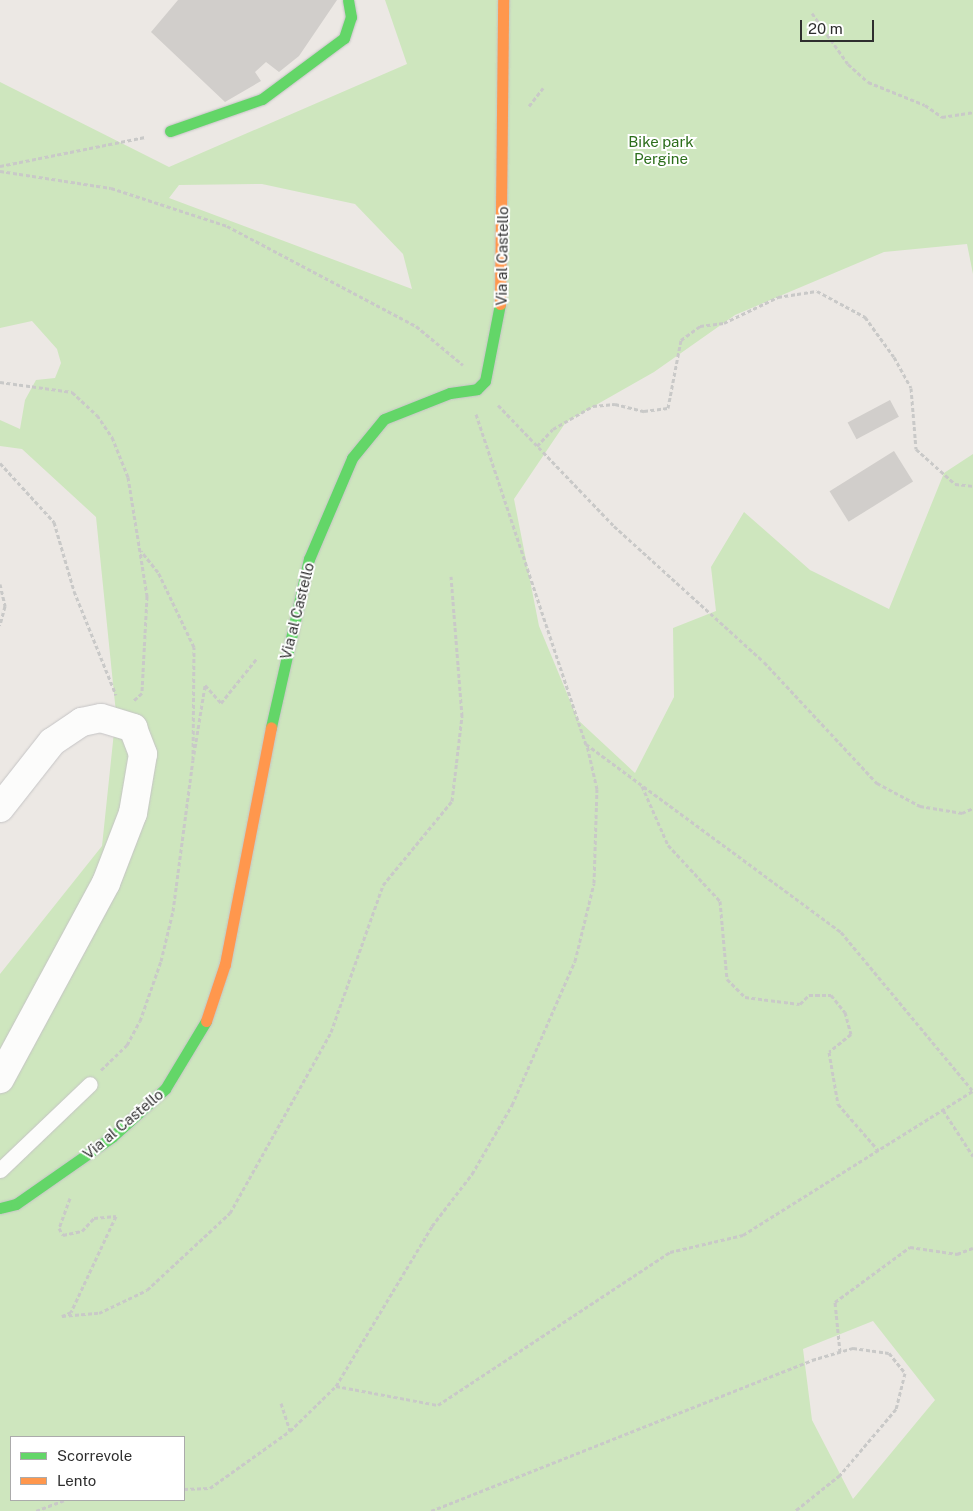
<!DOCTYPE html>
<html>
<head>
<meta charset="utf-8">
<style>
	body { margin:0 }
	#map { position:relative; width:973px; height:1511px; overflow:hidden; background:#ece8e4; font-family:"Public Sans",sans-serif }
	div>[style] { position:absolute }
	.green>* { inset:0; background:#cee6be }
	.building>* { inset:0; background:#d1cecb; transform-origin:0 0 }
	.path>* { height:3px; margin-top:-1.5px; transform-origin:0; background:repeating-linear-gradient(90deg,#c9c9c8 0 4px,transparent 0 6.5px) }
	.roads { filter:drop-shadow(0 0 1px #c5c4c5) drop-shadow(0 0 1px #c5c4c5) }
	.lane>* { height:15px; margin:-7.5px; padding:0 7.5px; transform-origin:7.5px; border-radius:7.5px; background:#fcfcfb }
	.street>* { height:28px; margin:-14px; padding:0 14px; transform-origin:14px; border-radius:14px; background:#fcfcfb }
	.fast>* { height:11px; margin:-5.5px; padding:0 5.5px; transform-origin:5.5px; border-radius:5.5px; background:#63d668 }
	.slow>* { height:11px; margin:-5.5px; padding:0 5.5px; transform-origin:5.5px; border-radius:5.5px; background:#ff974d }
	span { translate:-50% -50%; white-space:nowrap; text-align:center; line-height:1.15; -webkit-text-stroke:4px #fff; paint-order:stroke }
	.park-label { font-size:15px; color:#2c6e1b }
	.street-label { font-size:15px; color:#2e2e2e }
	.legend { position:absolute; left:10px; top:1436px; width:175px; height:65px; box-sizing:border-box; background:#fff; border:1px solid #ababab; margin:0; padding:6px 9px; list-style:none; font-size:15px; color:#2e2e2e }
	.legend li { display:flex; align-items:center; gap:10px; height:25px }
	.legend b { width:25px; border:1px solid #ababab }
	.scale { position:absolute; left:800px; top:20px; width:74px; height:22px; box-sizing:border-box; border:2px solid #2e2e2e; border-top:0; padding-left:6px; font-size:15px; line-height:18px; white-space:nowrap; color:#2e2e2e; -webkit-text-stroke:4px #fff; paint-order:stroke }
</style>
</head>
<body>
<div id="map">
	<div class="green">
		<i style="clip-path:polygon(evenodd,385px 0,973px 0,973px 274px,967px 244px,884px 252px,735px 315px,654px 372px,566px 422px,514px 499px,539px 626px,578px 720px,635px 773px,674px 697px,673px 628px,716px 611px,711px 567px,744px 512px,810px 570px,889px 609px,944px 473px,973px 454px,973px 1511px,0 1511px,0 974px,102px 846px,116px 713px,96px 517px,22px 449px,0 446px,0 420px,20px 429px,25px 400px,36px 380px,55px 378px,61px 363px,57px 349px,32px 321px,0 328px,0 82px,169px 167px,407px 64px,385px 0,262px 184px,355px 204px,403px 254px,412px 289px,169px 198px,179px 185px,262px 184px,385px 0,873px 1321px,935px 1400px,853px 1499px,812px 1420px,803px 1349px,873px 1321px,385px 0,11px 1437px,184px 1437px,184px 1500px,11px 1500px,11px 1437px)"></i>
	</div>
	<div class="building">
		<i style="clip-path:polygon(178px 0,337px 0,299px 56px,279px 72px,266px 62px,255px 72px,261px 81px,225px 102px,151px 32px)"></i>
		<i style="left:890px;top:400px;width:19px;height:48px;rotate:62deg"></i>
		<i style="left:894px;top:451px;width:36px;height:76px;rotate:58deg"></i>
	</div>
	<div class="path">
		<i style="left:812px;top:13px;width:62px;rotate:54.8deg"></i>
		<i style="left:848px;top:64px;width:27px;rotate:42deg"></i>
		<i style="left:868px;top:82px;width:61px;rotate:22deg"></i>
		<i style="left:925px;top:105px;width:21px;rotate:35deg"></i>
		<i style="left:942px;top:117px;width:31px;rotate:-9deg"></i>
		<i style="left:529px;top:106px;width:23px;rotate:-52deg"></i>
		<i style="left:0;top:166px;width:148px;rotate:-11.3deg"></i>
		<i style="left:0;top:171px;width:112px;rotate:8.7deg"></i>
		<i style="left:111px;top:188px;width:122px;rotate:18.1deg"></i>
		<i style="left:227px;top:226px;width:214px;rotate:27.9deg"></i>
		<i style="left:416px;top:326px;width:61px;rotate:39.7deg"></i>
		<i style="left:0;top:382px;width:73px;rotate:7.9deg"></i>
		<i style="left:72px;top:392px;width:34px;rotate:43deg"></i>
		<i style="left:97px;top:415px;width:27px;rotate:56deg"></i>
		<i style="left:112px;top:437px;width:43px;rotate:68.2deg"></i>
		<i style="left:128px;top:477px;width:121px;rotate:80.9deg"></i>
		<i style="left:147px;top:596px;width:97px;rotate:93deg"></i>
		<i style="left:142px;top:693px;width:12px;rotate:138deg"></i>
		<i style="left:498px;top:405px;width:168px;rotate:46.2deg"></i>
		<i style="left:614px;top:526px;width:202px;rotate:42.2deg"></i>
		<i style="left:764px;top:662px;width:166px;rotate:47deg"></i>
		<i style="left:877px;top:783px;width:49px;rotate:28.1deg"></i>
		<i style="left:920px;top:806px;width:43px;rotate:9.5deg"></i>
		<i style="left:962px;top:813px;width:12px;rotate:-24deg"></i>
		<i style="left:476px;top:414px;width:348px;rotate:71.6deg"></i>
		<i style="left:586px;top:744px;width:317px;rotate:36.4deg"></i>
		<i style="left:841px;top:932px;width:207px;rotate:50.3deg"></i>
		<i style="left:537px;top:446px;width:23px;rotate:-47deg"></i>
		<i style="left:553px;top:429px;width:46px;rotate:-29.9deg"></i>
		<i style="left:593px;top:406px;width:22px;rotate:-5deg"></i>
		<i style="left:615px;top:404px;width:30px;rotate:14deg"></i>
		<i style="left:644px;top:411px;width:24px;rotate:-7deg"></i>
		<i style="left:668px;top:408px;width:69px;rotate:-79.2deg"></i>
		<i style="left:681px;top:340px;width:24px;rotate:-36deg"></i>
		<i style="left:700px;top:326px;width:24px;rotate:-7deg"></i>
		<i style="left:724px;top:323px;width:60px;rotate:-25.7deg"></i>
		<i style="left:778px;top:297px;width:39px;rotate:-9deg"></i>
		<i style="left:817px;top:291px;width:55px;rotate:28.4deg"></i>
		<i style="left:865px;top:317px;width:49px;rotate:54.1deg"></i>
		<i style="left:894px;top:357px;width:35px;rotate:61deg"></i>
		<i style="left:911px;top:388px;width:61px;rotate:85.3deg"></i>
		<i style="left:916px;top:449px;width:52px;rotate:41.9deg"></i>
		<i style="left:955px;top:484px;width:18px;rotate:6deg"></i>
		<i style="left:0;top:463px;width:80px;rotate:47.5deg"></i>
		<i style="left:54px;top:522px;width:72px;rotate:73.8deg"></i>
		<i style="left:74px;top:591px;width:112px;rotate:68deg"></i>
		<i style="left:0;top:584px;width:23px;rotate:77deg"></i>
		<i style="left:5px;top:606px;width:20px;rotate:105deg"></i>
		<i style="left:194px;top:754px;width:70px;rotate:-80.9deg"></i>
		<i style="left:205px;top:685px;width:24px;rotate:48deg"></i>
		<i style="left:221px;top:703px;width:58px;rotate:-51.3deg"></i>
		<i style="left:642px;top:786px;width:64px;rotate:66.2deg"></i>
		<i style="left:668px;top:845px;width:76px;rotate:47.1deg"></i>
		<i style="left:720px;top:901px;width:78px;rotate:84.9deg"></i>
		<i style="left:727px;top:979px;width:25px;rotate:45deg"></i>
		<i style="left:745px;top:997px;width:55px;rotate:7.3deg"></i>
		<i style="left:800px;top:1004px;width:13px;rotate:-45deg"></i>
		<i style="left:809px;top:995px;width:22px"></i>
		<i style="left:831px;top:995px;width:22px;rotate:51deg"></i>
		<i style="left:845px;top:1012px;width:23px;rotate:75deg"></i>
		<i style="left:851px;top:1034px;width:28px;rotate:141deg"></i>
		<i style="left:829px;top:1052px;width:53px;rotate:80.2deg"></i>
		<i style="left:838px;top:1104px;width:61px;rotate:49deg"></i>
		<i style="left:101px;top:1070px;width:36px;rotate:-44deg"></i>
		<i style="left:127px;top:1045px;width:27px;rotate:-62deg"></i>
		<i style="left:140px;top:1021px;width:64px;rotate:-70.7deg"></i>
		<i style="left:161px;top:961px;width:51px;rotate:-76.5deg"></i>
		<i style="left:173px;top:911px;width:152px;rotate:-82.5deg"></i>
		<i style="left:193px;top:760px;width:113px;rotate:-89.5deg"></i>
		<i style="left:194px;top:647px;width:83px;rotate:-115.6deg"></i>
		<i style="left:158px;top:572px;width:27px;rotate:-129deg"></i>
		<i style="left:943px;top:1110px;width:55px;rotate:56.9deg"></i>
		<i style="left:70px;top:1198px;width:32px;rotate:110deg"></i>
		<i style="left:59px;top:1228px;width:8px;rotate:60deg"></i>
		<i style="left:63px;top:1235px;width:19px;rotate:-12deg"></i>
		<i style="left:82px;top:1231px;width:18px;rotate:-47deg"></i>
		<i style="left:94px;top:1218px;width:22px;rotate:-5deg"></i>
		<i style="left:116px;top:1216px;width:106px;rotate:115.1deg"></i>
		<i style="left:71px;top:1312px;width:10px;rotate:156deg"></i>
		<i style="left:62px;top:1316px;width:37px;rotate:-5deg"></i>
		<i style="left:99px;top:1313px;width:53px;rotate:-25.6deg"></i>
		<i style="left:147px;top:1290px;width:113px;rotate:-42.9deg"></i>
		<i style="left:230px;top:1213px;width:207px;rotate:-60.8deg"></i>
		<i style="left:331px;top:1032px;width:156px;rotate:-70.5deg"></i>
		<i style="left:383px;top:885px;width:109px;rotate:-50.6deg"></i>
		<i style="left:452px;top:801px;width:86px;rotate:-83.3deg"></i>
		<i style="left:462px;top:716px;width:140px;rotate:-94.5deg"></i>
		<i style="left:840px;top:1352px;width:50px;rotate:-95.7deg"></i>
		<i style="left:835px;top:1302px;width:93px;rotate:-36.3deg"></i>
		<i style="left:910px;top:1247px;width:48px;rotate:8.5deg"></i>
		<i style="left:957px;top:1254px;width:17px;rotate:-21deg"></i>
		<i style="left:336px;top:1386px;width:187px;rotate:-59deg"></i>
		<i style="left:432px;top:1226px;width:66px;rotate:-52.4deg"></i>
		<i style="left:472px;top:1174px;width:80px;rotate:-59.9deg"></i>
		<i style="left:512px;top:1105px;width:157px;rotate:-66.4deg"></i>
		<i style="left:575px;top:961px;width:80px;rotate:-76.3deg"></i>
		<i style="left:594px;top:883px;width:94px;rotate:-88.2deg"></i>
		<i style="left:597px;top:789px;width:45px;rotate:-102.8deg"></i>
		<i style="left:281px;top:1403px;width:29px;rotate:72deg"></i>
		<i style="left:184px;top:1489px;width:26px;rotate:-2deg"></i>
		<i style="left:210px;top:1488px;width:98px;rotate:-35.5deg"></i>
		<i style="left:290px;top:1431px;width:64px;rotate:-44.4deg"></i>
		<i style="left:336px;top:1386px;width:104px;rotate:10.6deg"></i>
		<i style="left:438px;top:1405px;width:278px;rotate:-33.4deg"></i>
		<i style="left:670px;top:1252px;width:75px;rotate:-13.1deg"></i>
		<i style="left:743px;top:1235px;width:271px;rotate:-32.1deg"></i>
		<i style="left:36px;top:1511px;width:30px;rotate:-21deg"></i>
		<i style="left:431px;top:1511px;width:410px;rotate:-21.6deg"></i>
		<i style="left:812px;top:1360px;width:43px;rotate:-16.3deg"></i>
		<i style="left:853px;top:1348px;width:36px;rotate:8deg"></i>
		<i style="left:889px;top:1353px;width:26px;rotate:51deg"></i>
		<i style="left:905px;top:1373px;width:37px;rotate:104deg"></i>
		<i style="left:896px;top:1409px;width:87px;rotate:130.3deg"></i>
		<i style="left:840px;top:1475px;width:58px;rotate:141.3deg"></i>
	</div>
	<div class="roads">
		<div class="lane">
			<i style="left:0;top:1170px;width:124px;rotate:-43.7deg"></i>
		</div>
		<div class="street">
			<i style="left:0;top:808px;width:84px;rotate:-51.8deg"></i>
			<i style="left:52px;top:742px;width:36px;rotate:-34deg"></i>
			<i style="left:82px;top:722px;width:19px;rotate:-12deg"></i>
			<i style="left:101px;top:718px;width:34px;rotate:17deg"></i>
			<i style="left:133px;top:728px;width:28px;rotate:69deg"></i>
			<i style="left:143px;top:754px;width:60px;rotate:99.6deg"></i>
			<i style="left:133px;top:813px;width:75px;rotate:111.1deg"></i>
			<i style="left:106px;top:883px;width:223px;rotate:118.4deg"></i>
		</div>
		<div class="fast">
			<i style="left:170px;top:131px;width:97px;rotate:-19.2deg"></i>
			<i style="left:262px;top:99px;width:102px;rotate:-36.6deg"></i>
			<i style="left:344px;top:38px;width:22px;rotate:-72deg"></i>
			<i style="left:351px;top:17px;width:17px;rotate:-100deg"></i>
			<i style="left:271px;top:727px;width:172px;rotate:-77.3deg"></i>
			<i style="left:309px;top:559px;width:110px;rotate:-66.9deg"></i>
			<i style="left:352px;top:458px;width:50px;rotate:-50.6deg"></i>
			<i style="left:384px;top:419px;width:71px;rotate:-21.5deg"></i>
			<i style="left:450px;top:393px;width:27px;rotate:-8deg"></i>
			<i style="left:477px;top:389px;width:11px;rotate:-45deg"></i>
			<i style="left:485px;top:381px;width:78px;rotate:-79deg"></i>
			<i style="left:0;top:1208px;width:16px;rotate:-14deg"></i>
			<i style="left:16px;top:1204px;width:117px;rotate:-34.9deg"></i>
			<i style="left:112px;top:1137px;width:72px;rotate:-42.2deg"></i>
			<i style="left:165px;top:1089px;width:79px;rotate:-58.9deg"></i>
		</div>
		<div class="slow">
			<i style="left:500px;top:304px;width:304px;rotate:-89.4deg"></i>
			<i style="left:206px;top:1021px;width:60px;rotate:-71.6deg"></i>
			<i style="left:225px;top:964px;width:241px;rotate:-79deg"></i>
		</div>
	</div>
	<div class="park-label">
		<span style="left:661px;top:150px">Bike park<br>Pergine</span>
	</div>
	<div class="street-label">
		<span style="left:502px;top:256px;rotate:-89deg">Via al Castello</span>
		<span style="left:297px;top:611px;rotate:-76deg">Via al Castello</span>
		<span style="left:123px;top:1124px;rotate:-40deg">Via al Castello</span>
	</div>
	<ul class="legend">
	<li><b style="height:6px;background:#63d668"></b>Scorrevole</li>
	<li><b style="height:6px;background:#ff974d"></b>Lento</li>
	</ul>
	<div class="scale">20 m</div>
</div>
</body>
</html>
